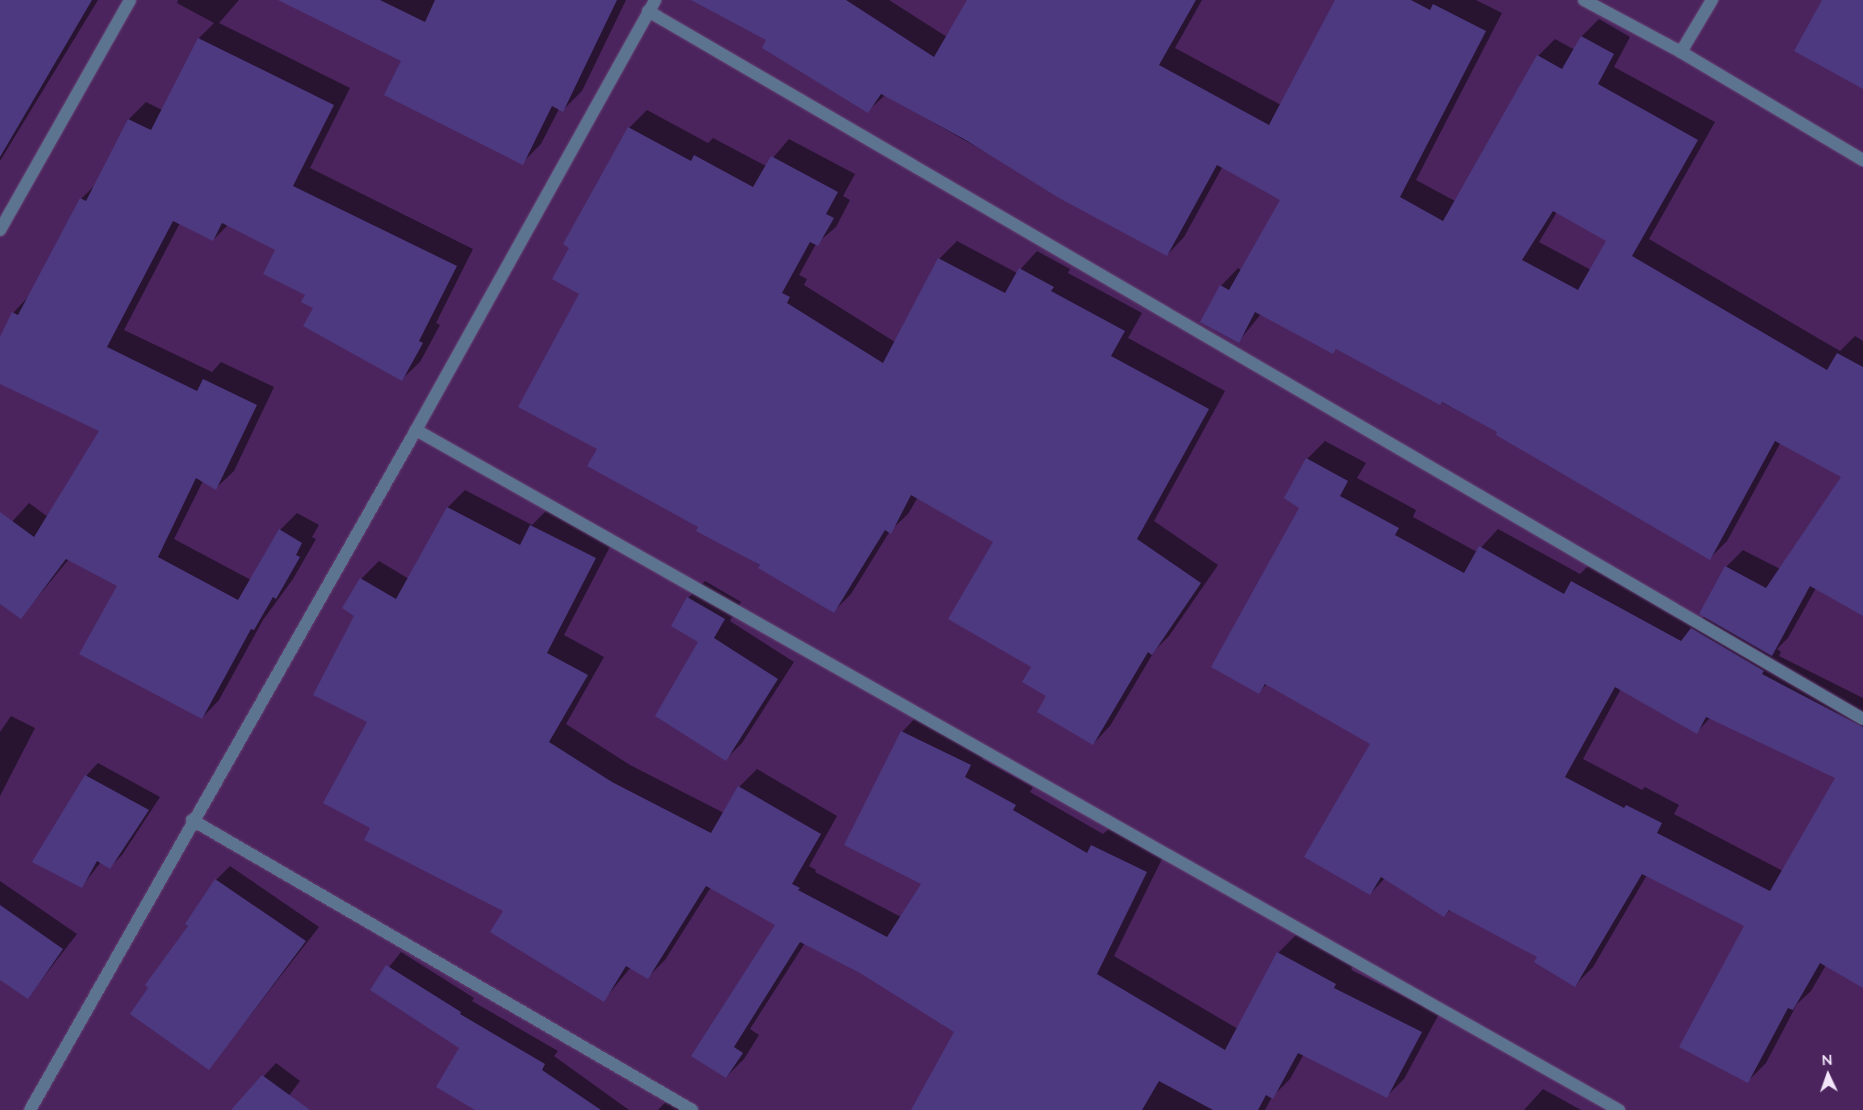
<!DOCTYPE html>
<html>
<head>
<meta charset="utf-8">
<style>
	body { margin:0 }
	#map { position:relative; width:1863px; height:1110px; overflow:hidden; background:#4b245d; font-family:Lato,sans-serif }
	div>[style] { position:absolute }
	.shadow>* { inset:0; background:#0007 }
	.building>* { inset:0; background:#4d3980 }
	.roads { filter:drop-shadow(0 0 1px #664376) drop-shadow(0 0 1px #664376) }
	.street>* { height:12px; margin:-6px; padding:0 6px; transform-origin:6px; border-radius:6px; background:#5d7491 }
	span { translate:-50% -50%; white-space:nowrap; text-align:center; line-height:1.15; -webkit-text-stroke:4px #4b245d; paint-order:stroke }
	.north { position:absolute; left:1803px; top:1050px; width:50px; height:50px; -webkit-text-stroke:4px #4b245d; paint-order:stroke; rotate:357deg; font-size:14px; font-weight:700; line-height:20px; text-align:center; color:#f3e6fb }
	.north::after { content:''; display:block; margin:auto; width:18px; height:22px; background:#f3e6fb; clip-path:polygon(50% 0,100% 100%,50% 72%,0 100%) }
</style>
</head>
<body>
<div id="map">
	<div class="shadow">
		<i style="clip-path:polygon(0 0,98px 0,0 161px)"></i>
		<i style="clip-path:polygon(178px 0,239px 0,219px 23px,350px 88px,310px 168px,473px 249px,436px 323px,440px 325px,420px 362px,402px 379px,315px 308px,277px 250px,228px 225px,213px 240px,180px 223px,124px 330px,212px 372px,221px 362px,274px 387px,234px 471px,216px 488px,203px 481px,174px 539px,251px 580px,280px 530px,297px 513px,319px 525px,312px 537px,316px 539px,293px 579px,263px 620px,219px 700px,202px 718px,118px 585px,69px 559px,21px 617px,0 602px,0 535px,29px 503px,48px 517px,101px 431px,0 383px,0 340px,13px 313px,30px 295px,81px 199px,96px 184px,129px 119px,146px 102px,162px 110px,199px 38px,214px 23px,177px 3px)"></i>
		<i style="clip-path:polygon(281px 0,626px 0,582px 91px,563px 110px,559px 109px,541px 144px,522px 163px,403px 61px)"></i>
		<i style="clip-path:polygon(evenodd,695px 0,889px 0,947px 37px,968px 0,1202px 0,1175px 48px,1281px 105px,1337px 0,1476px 0,1502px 13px,1416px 180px,1455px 201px,1538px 56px,1555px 39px,1575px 50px,1582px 36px,1599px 19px,1630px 37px,1614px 67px,1715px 122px,1649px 239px,1840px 351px,1855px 336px,1863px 341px,1863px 614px,1816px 588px,1788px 638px,1777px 649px,1781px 652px,1779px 656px,1863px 698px,1863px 986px,1826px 965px,1811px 991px,1797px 1004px,1766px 1063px,1748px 1081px,1746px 926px,1647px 875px,1593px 967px,1575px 985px,1539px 957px,1451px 909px,1444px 916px,1385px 878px,1370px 894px,1372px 744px,1267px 684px,1259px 692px,1301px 507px,1307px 459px,1325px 441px,1366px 463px,1357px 478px,1416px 510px,1413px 517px,1477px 552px,1498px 529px,1580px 574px,1590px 564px,1698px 622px,1705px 616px,1726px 567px,1743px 550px,1780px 569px,1842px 477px,1781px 442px,1727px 541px,1710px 558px,1499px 432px,1337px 348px,1333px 353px,1261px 314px,1239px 341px,1221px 286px,1238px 268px,1241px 270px,1282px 200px,1223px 166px,1184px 237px,1167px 255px,885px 95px,868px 111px,768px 39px,695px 0,1557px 212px,1608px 240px,1591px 270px,1539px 242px,1557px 212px,695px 0,1621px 689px,1697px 732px,1710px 718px,1837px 778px,1783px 871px,1674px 814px,1679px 805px,1645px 787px,1642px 790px,1583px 759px,1621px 689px)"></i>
		<i style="clip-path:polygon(647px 110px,708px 143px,713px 138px,766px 166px,789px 139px,855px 174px,843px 196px,850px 200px,836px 227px,816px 244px,799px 275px,807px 279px,804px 285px,895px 342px,939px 259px,957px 241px,1017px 273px,1037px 251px,1070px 269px,1068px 273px,1142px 313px,1128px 338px,1225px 391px,1154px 521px,1218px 565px,1169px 636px,1155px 650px,1110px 726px,1093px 744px,1048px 696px,1033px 666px,995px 541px,918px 497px,908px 514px,890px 531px,851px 594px,833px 612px,700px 527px,598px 449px,581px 294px,571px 247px,629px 128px)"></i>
		<i style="clip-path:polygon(465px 490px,532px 525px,549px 508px,613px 541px,564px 635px,604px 657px,566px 724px,630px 765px,724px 813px,739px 787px,757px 769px,837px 816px,809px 866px,816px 870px,815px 872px,901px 917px,923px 883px,902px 732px,919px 714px,987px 748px,982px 759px,1033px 787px,1030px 792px,1103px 834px,1110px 828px,1164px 855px,1114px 956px,1238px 1029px,1278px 953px,1296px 935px,1353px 966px,1351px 970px,1439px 1014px,1404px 1079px,1387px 1096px,1304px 1054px,1290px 1079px,1272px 1097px,1265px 1110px,913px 1110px,956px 1032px,860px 972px,805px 943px,750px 1029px,759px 1035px,744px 1059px,726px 1077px,692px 1055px,777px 924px,711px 887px,665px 960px,647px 978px,631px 967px,603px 1001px,505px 910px,365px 839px,372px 828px,369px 721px,356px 615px,344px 608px,361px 579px,379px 561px,409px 579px,448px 507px)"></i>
		<i style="clip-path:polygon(705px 581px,741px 602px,730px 621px,794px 662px,742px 743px,725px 760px,688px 598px)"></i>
		<i style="clip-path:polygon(11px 716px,35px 728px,0 796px,0 732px)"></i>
		<i style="clip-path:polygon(98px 763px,160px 797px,122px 855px,110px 867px,101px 862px,82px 886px,86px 776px)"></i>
		<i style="clip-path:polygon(230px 866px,319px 927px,209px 1068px,150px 988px,216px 880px)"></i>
		<i style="clip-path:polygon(0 881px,77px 934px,28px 997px,0 978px)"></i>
		<i style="clip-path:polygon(401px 952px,474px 998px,472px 1001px,558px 1051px,554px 1056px,629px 1110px,477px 1110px,461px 1048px,371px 990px)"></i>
		<i style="clip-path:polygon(276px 1063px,300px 1081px,282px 1105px,291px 1110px,233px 1110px)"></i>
		<i style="clip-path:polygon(1543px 1089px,1581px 1110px,1524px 1110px)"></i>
		<i style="clip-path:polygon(672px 1095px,691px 1110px,658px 1110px)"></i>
	</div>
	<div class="building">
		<i style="clip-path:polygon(0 0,92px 0,0 157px)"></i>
		<i style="clip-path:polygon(278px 0,380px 0,425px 22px,435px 0,617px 0,563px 112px,552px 106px,523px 165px,384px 95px,401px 61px)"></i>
		<i style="clip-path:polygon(evenodd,691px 0,846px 0,934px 57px,967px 0,1196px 0,1159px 65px,1269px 125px,1335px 0,1411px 0,1430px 10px,1433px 4px,1486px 31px,1400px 197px,1443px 221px,1537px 55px,1562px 69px,1581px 36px,1614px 54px,1598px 84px,1698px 140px,1632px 256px,1827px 370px,1837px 353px,1863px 367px,1863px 616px,1810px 586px,1772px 656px,1699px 614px,1725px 566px,1766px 588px,1841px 477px,1775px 441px,1710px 560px,1496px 435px,1497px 432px,1442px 402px,1440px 405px,1336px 349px,1333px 354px,1255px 312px,1239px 343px,1200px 322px,1220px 285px,1229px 290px,1280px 200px,1217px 165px,1167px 256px,1059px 198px,964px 139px,881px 94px,868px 113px,762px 48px,766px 40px,691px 0,1553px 211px,1606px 241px,1578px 290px,1522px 260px,1553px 211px)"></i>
		<i style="clip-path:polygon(1822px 0,1863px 0,1863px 89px,1794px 51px)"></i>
		<i style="clip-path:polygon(198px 38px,334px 105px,293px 186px,457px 266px,419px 341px,423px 343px,402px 381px,303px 326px,313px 308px,301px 302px,305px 295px,263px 274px,275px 250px,222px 223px,213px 241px,173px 221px,107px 347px,197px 391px,203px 379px,257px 405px,216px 490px,196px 478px,158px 557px,238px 600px,279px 529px,302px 543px,296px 555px,300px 557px,276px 599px,273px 597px,254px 630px,251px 629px,202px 719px,79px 654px,117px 586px,66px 559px,21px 619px,0 604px,0 512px,34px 537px,99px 431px,0 384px,0 337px,12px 312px,18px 315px,80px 198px,86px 201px,128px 119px,151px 130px)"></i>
		<i style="clip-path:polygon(628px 127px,691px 161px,694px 155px,753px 187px,771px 156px,838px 192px,826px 214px,834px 218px,818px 246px,810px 242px,782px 293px,790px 297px,787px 303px,883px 363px,938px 258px,1005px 293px,1019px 268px,1054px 287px,1051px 291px,1125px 331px,1111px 356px,1209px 409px,1137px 539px,1201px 583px,1152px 655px,1148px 652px,1093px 745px,1037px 712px,1046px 696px,1022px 682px,1031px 667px,948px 619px,993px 542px,911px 495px,891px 534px,885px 530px,834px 613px,758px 568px,760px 565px,696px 531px,698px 527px,587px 466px,597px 449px,518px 407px,579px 294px,552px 279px,569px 248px,563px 244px)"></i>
		<i style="clip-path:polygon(evenodd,1306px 458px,1348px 481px,1340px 496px,1399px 528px,1395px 535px,1464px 573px,1479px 546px,1564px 594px,1571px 581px,1681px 641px,1691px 628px,1764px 671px,1762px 674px,1863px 727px,1863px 988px,1820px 963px,1793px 1010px,1788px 1008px,1748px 1083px,1679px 1047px,1744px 926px,1642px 874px,1575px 987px,1534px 962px,1537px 957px,1449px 910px,1444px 917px,1381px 877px,1370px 895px,1304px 857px,1370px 744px,1265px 684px,1259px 694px,1211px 667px,1299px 508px,1284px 498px,1306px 458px,1615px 687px,1697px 734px,1706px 717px,1835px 778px,1770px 891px,1657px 833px,1662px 823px,1626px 805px,1624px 808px,1565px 777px,1615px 687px)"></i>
		<i style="clip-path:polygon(447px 507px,520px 545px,530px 525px,596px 558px,547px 653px,588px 675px,549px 742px,612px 782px,711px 833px,738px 786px,821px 834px,792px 884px,800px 888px,798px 890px,887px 937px,921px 884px,844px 845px,901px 731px,971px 765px,965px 777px,1016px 805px,1013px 810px,1087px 853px,1091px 845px,1147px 872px,1097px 974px,1225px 1050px,1277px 952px,1336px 984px,1334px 988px,1422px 1032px,1387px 1098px,1298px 1053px,1273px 1099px,1266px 1095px,1258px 1110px,1213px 1110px,1159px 1081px,1142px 1110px,911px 1110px,954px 1032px,860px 973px,800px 942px,734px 1047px,743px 1053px,726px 1078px,691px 1056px,775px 925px,706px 886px,648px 979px,626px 966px,604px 1002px,490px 932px,503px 911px,364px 840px,370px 828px,323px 803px,367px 722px,313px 695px,354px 616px,342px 608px,360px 578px,396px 599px)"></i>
		<i style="clip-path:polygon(687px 597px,725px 619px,714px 638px,778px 679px,726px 761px,655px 716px,698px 642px,671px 626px)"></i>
		<i style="clip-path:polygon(85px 775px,149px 810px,110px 869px,97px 861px,82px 888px,32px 862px)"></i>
		<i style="clip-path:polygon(215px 879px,306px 941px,209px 1070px,130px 1014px,148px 988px,145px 985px,188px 926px,185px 924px)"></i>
		<i style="clip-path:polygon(0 905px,63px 949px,28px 999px,0 980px)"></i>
		<i style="clip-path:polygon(386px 965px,461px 1012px,460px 1014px,545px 1064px,542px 1070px,601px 1110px,475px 1110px,436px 1087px,459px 1048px,370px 990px)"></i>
		<i style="clip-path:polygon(262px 1075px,310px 1110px,231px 1110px)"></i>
	</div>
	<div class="roads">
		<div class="street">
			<i style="left:1584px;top:0;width:110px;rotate:28.2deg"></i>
			<i style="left:1681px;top:52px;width:212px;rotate:30.7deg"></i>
			<i style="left:648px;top:11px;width:1406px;rotate:30.23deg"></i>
			<i style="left:1681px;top:52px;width:61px;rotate:-59.2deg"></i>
			<i style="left:0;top:230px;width:264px;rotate:-60.5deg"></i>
			<i style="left:416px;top:430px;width:1382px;rotate:29.48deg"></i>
			<i style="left:192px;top:820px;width:578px;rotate:30.11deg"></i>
			<i style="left:30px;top:1110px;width:782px;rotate:-60.42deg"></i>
			<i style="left:416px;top:430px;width:492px;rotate:-60.9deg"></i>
		</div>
	</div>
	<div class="north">N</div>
</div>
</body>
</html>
